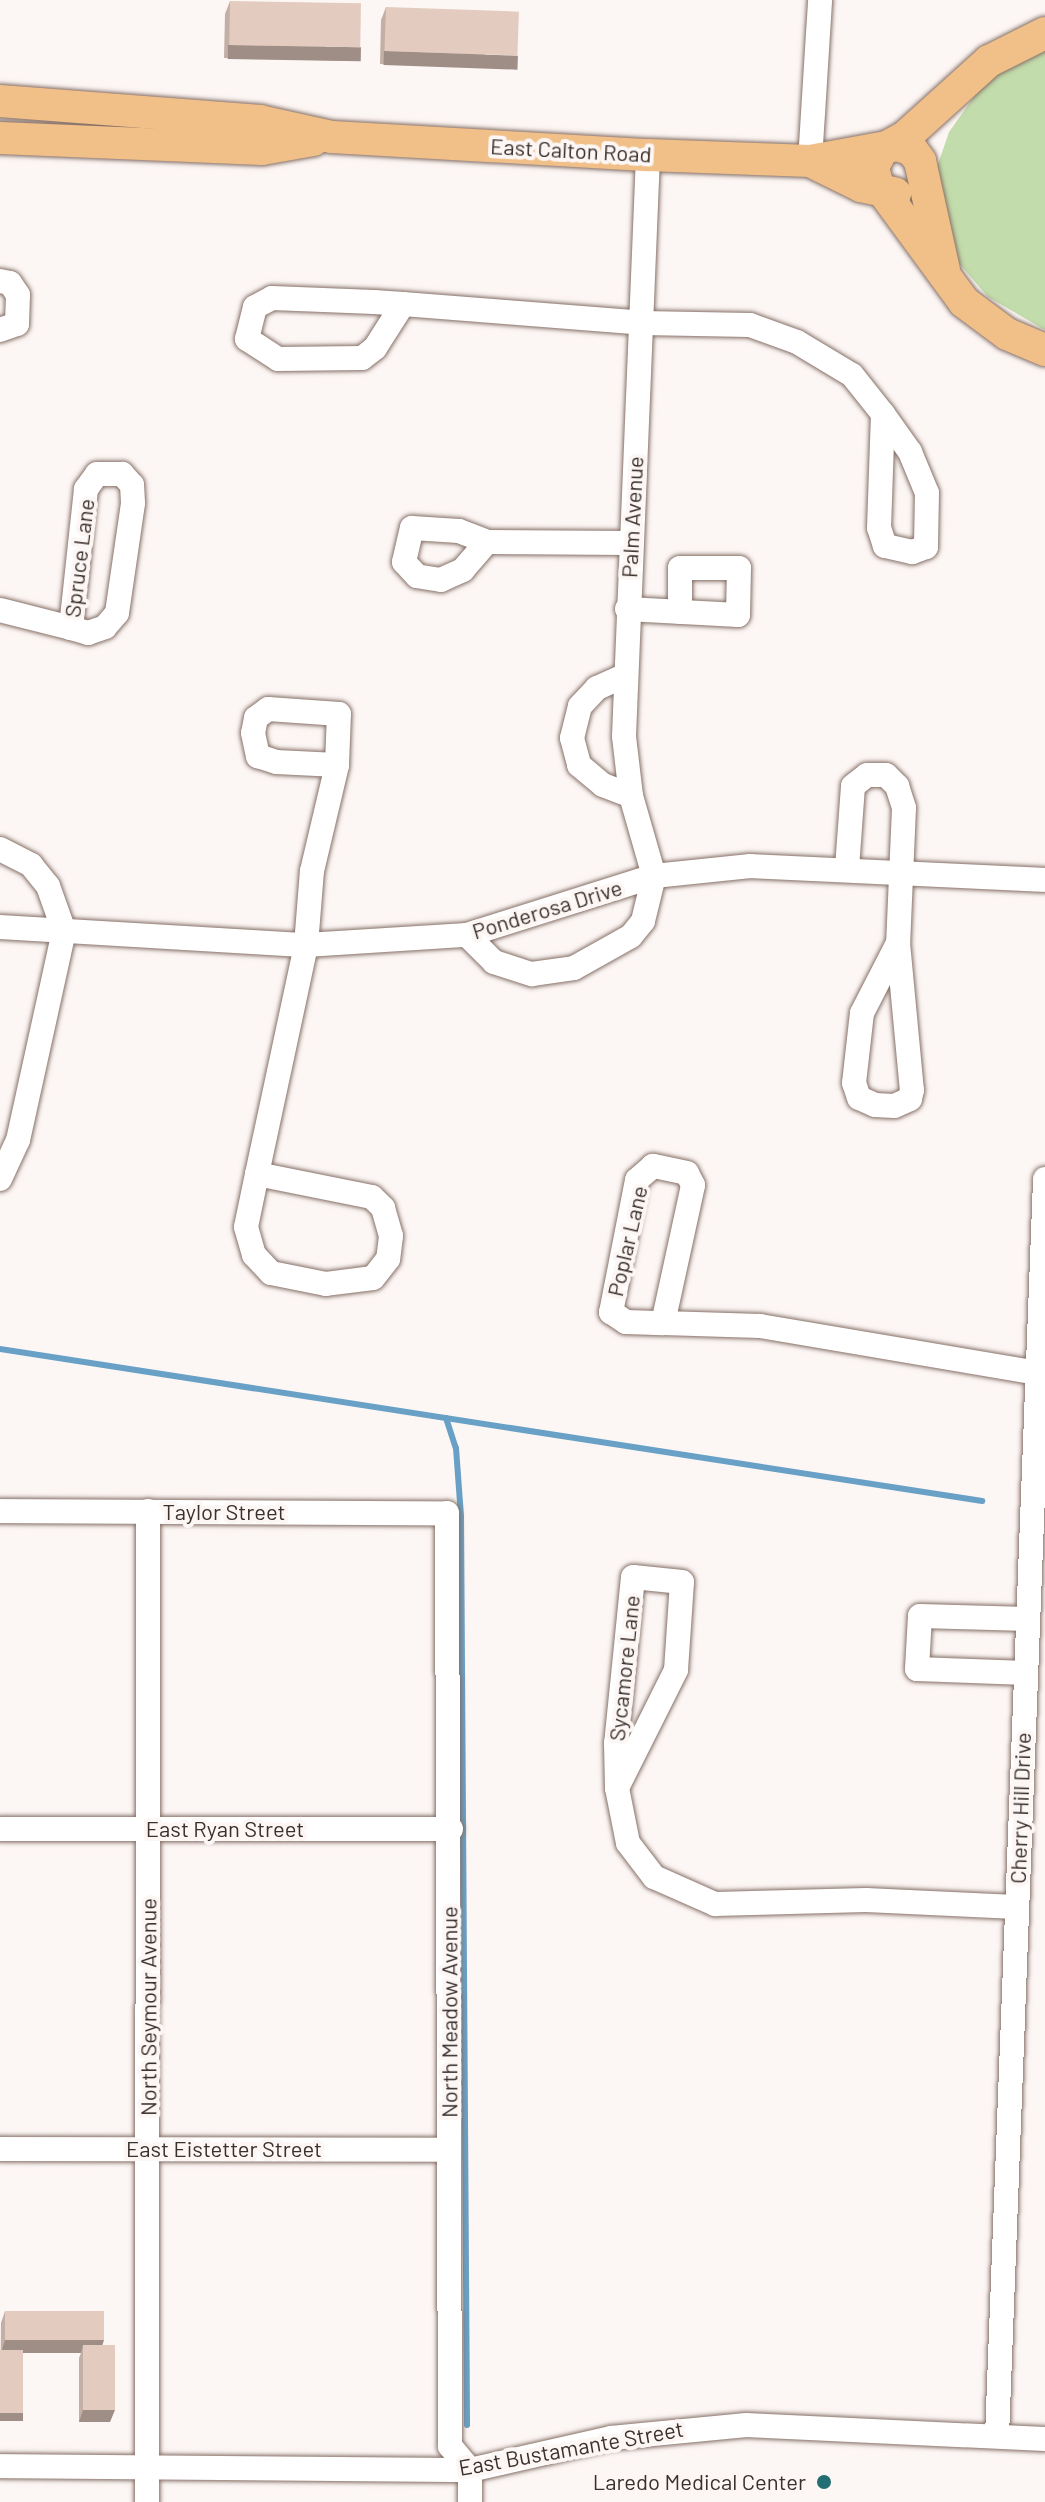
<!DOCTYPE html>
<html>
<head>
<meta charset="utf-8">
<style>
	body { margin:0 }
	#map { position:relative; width:1045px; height:2502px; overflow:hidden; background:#fcf6f4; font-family:Barlow,sans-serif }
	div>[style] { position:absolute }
	.green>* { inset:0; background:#c2dcac }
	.stream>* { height:6px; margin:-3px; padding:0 3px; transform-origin:3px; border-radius:3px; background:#68a0c6 }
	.roads { filter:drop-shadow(0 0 2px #867067) drop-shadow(0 0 2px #867067) }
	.minor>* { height:24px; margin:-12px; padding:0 12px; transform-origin:12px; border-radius:12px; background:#fff }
	.major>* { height:32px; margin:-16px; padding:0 16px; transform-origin:16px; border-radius:16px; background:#f1bf88 }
	.wall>* { inset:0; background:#c3afa5 }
	.shaded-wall>* { inset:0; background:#9f8e86; transform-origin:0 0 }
	.building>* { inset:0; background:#e3cbc0; transform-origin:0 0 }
	.dots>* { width:22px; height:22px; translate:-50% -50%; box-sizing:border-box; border:4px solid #fcf6f4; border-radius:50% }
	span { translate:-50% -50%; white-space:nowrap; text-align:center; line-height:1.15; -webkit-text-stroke:8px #fcf6f4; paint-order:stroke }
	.street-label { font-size:22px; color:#3a302c }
	.poi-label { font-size:22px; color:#3a302c }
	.right { translate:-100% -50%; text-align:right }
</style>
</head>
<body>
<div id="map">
	<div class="green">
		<i style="clip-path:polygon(1045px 49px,1045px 330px,988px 297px,957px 261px,937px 167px,949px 132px,978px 91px,1000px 72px)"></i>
	</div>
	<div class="stream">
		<i style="left:0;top:1349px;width:994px;rotate:8.8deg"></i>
		<i style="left:446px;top:1418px;width:32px;rotate:72deg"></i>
		<i style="left:456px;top:1448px;width:68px;rotate:85.8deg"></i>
		<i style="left:461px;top:1516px;width:909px;rotate:89.62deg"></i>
	</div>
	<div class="roads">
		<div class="minor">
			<i style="left:810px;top:161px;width:161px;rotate:-86.4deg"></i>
			<i style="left:0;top:281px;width:10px;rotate:11deg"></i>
			<i style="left:10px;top:283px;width:14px;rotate:56deg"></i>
			<i style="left:18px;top:295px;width:29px;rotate:92deg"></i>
			<i style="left:17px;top:324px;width:18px;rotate:161deg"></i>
			<i style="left:403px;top:304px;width:52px;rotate:122.5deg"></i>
			<i style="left:375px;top:348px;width:16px;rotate:142deg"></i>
			<i style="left:362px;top:358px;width:84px;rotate:179.3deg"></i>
			<i style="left:278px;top:359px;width:37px;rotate:-147deg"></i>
			<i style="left:247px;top:339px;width:33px;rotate:-76deg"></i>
			<i style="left:255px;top:307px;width:19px;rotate:-28deg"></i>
			<i style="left:272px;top:298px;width:102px;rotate:2.2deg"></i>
			<i style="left:374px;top:302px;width:29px;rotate:4deg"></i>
			<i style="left:403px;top:304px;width:240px;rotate:4.5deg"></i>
			<i style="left:642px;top:323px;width:108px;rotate:1.1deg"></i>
			<i style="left:750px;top:325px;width:50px;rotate:19.9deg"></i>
			<i style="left:797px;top:342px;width:64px;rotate:31deg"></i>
			<i style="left:852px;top:375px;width:50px;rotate:51.5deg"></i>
			<i style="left:883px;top:414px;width:47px;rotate:54.6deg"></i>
			<i style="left:910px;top:452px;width:44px;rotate:67.5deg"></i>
			<i style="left:927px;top:493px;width:54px;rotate:91.1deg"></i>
			<i style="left:926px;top:547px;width:15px;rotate:160deg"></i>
			<i style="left:912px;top:552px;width:28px;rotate:-167deg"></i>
			<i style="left:885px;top:546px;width:19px;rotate:-108deg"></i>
			<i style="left:879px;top:528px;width:114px;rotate:-88deg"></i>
			<i style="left:487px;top:542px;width:37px;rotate:131deg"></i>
			<i style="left:463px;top:570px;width:24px;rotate:156deg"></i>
			<i style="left:441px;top:580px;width:24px;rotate:-171deg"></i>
			<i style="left:417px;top:576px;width:19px;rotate:-133deg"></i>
			<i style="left:404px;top:562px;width:35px;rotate:-77deg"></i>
			<i style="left:412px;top:528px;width:47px;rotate:3.7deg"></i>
			<i style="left:459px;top:531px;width:30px;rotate:21deg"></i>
			<i style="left:487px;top:542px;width:143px;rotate:0.4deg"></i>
			<i style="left:627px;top:609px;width:111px;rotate:3.1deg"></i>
			<i style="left:738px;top:615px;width:47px;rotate:-88.8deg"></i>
			<i style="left:739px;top:568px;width:59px;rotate:180deg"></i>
			<i style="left:680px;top:568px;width:44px;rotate:90deg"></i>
			<i style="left:0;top:610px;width:73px;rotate:14.2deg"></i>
			<i style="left:71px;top:628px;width:18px;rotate:16deg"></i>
			<i style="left:88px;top:633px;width:18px;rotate:-19deg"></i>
			<i style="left:105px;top:627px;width:18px;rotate:-49deg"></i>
			<i style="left:117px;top:613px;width:111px;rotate:-81.7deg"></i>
			<i style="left:133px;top:503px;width:18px;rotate:-93deg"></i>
			<i style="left:132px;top:485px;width:15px;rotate:-132deg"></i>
			<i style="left:122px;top:474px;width:25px;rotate:180deg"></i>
			<i style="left:97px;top:474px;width:19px;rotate:126deg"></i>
			<i style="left:86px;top:489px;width:140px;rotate:96.2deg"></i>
			<i style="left:624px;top:676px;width:30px;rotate:156deg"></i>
			<i style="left:597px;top:688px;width:25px;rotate:133deg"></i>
			<i style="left:580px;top:706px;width:33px;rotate:104deg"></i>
			<i style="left:572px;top:738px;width:28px;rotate:75deg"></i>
			<i style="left:579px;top:765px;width:31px;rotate:40deg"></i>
			<i style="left:603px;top:785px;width:30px;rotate:21deg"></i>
			<i style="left:0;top:849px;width:35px;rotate:27deg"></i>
			<i style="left:31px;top:865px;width:27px;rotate:51deg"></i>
			<i style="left:48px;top:886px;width:48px;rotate:70.4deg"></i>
			<i style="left:64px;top:931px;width:214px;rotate:102.4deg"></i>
			<i style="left:18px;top:1140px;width:43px;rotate:114.8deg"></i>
			<i style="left:847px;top:868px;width:82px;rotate:-85.8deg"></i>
			<i style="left:853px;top:786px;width:18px;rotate:-38deg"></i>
			<i style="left:867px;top:775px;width:19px"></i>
			<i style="left:886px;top:775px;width:16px;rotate:45deg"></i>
			<i style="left:897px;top:786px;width:23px;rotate:72deg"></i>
			<i style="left:904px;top:808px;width:135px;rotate:92.5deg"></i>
			<i style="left:898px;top:943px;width:148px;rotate:84.6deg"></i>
			<i style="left:912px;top:1090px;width:9px;rotate:103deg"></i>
			<i style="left:910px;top:1099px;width:17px;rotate:156deg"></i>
			<i style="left:894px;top:1106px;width:19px;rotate:-177deg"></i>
			<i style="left:875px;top:1105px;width:17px;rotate:-156deg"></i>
			<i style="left:859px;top:1098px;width:16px;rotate:-108deg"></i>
			<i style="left:854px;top:1083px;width:70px;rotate:-83.5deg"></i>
			<i style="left:862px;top:1013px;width:79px;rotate:-62.8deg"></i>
			<i style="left:0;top:927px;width:307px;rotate:3.4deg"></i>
			<i style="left:306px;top:945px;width:161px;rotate:-3.6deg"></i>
			<i style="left:467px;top:935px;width:196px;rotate:-17.5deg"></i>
			<i style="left:654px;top:876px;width:97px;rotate:-5.9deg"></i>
			<i style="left:750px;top:866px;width:295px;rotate:2.7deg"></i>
			<i style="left:467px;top:935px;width:38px;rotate:45deg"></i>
			<i style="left:494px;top:962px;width:40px;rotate:18deg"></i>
			<i style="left:532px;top:974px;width:42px;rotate:-8.1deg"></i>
			<i style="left:574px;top:968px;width:65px;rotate:-29.3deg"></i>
			<i style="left:631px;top:936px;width:19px;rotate:-51deg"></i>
			<i style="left:643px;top:921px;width:46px;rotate:-76.3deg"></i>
			<i style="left:654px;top:876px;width:83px;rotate:-106deg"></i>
			<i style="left:631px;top:796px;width:60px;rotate:-96.7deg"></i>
			<i style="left:624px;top:736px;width:581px;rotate:-87.63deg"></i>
			<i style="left:257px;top:1174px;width:117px;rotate:11.3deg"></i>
			<i style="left:372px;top:1197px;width:16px;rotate:45deg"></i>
			<i style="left:383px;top:1208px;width:29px;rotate:74deg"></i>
			<i style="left:391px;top:1236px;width:23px;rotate:97deg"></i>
			<i style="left:388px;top:1259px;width:24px;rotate:128deg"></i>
			<i style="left:373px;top:1278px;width:47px;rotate:172.7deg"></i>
			<i style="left:326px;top:1284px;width:56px;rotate:-168.7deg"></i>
			<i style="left:271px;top:1273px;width:25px;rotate:-133deg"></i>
			<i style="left:254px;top:1255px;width:29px;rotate:-106deg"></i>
			<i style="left:246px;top:1227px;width:54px;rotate:-78.3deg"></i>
			<i style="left:257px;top:1174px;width:234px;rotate:-77.9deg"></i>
			<i style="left:306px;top:945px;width:74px;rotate:-85.4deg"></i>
			<i style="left:312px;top:871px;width:109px;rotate:-76.7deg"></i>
			<i style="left:337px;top:765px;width:51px;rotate:-87.8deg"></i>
			<i style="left:339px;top:714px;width:71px;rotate:-176deg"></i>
			<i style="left:268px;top:709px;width:15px;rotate:143deg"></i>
			<i style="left:256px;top:718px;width:15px;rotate:101deg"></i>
			<i style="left:253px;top:733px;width:24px;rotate:78deg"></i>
			<i style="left:258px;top:756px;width:19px;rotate:18deg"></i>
			<i style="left:276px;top:762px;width:61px;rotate:2.8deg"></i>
			<i style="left:663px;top:1323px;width:141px;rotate:-77.7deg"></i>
			<i style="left:693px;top:1185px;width:13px;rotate:-117deg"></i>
			<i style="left:687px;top:1173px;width:35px;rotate:-168deg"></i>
			<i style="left:653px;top:1166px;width:21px;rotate:139deg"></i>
			<i style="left:637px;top:1180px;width:135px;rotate:101.1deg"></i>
			<i style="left:611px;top:1312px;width:18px;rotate:34deg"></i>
			<i style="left:626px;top:1322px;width:37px;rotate:2deg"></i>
			<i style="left:663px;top:1323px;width:97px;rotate:1.8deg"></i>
			<i style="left:760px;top:1326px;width:281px;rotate:9.6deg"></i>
			<i style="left:0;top:1511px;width:447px;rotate:0.3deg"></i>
			<i style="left:447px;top:1513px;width:933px;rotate:89.82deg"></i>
			<i style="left:450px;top:2446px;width:31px;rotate:50deg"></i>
			<i style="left:1026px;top:1673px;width:109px;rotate:-177.9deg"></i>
			<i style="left:917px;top:1669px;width:53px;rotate:-86.8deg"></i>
			<i style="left:920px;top:1616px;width:108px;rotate:1.6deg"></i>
			<i style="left:617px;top:1788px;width:132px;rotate:-63.4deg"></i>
			<i style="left:676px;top:1670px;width:88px;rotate:-86.1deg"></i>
			<i style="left:682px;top:1582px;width:49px;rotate:-174.2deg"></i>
			<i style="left:633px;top:1577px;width:167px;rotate:95.8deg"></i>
			<i style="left:616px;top:1743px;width:45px;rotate:88.7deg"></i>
			<i style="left:617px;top:1788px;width:56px;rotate:78.7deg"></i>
			<i style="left:628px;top:1843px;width:43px;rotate:52.6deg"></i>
			<i style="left:654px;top:1877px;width:67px;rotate:23.9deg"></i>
			<i style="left:715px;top:1904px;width:151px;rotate:-1.5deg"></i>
			<i style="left:866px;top:1900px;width:150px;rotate:2.7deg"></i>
			<i style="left:0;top:1829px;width:451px"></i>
			<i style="left:0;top:2149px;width:448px;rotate:0.1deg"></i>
			<i style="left:997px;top:2436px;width:1258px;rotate:-87.81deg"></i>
			<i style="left:0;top:2466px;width:470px;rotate:0.5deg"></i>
			<i style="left:470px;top:2470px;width:145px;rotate:-12.8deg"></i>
			<i style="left:611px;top:2438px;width:136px;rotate:-5.5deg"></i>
			<i style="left:746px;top:2425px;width:299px;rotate:2.7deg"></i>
			<i style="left:147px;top:2502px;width:991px;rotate:-89.94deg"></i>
			<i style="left:470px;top:2502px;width:32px;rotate:-90deg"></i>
		</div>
		<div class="major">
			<i style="left:1045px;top:33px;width:63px;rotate:153.4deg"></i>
			<i style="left:989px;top:61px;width:113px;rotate:137.9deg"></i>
			<i style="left:905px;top:137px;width:26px;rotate:151deg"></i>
			<i style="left:882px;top:150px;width:19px;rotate:118deg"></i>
			<i style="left:873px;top:167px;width:16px;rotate:76deg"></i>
			<i style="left:877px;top:183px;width:147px;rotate:53.8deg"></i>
			<i style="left:964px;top:302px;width:54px;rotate:36.7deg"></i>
			<i style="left:1007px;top:334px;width:41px;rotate:22.8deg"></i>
			<i style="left:0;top:101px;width:261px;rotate:4.4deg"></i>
			<i style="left:260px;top:121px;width:74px;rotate:12.5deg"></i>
			<i style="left:332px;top:137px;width:317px;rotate:3.3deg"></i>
			<i style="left:648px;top:155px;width:162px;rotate:2.1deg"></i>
			<i style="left:810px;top:161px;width:89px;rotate:-10.3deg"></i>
			<i style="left:898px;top:145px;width:15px;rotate:20deg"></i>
			<i style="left:912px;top:150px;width:14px;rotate:54deg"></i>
			<i style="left:920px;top:161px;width:112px;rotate:77.6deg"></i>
			<i style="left:0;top:138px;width:262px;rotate:2.4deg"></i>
			<i style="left:262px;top:149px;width:52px;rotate:-10deg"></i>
			<i style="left:810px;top:161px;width:57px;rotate:26.1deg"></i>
			<i style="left:861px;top:186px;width:35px;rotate:12deg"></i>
		</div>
	</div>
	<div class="wall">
		<i style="clip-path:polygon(230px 1px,356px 61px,224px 58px,225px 14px)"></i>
		<i style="clip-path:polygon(386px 7px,513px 68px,380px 64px,381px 20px)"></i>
		<i style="clip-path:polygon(5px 2311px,102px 2345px,110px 2422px,79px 2422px,79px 2358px,81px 2353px,23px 2353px,20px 2421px,0 2421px,1px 2323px)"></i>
	</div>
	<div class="shaded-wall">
		<i style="left:228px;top:45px;width:133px;height:14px;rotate:1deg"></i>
		<i style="left:384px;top:51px;width:134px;height:14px;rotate:2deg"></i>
		<i style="clip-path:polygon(5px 2340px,104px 2340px,100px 2353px,83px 2345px,81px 2353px,1px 2353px)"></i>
		<i style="clip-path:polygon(83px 2410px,115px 2410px,110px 2422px,79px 2422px)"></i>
		<i style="left:0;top:2413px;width:23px;height:8px"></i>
	</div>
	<div class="building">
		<i style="left:230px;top:1px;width:131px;height:44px;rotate:1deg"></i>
		<i style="left:386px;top:7px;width:133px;height:44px;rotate:2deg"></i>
		<i style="left:5px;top:2311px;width:99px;height:29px"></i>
		<i style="left:83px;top:2345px;width:32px;height:65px"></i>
		<i style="left:0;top:2350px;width:23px;height:63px"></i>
	</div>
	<div class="dots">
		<i style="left:824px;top:2482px;background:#226e72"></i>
	</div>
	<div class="street-label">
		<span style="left:571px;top:150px;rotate:3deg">East Calton Road</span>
		<span style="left:632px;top:517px;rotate:-87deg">Palm Avenue</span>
		<span style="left:79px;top:558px;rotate:-83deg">Spruce Lane</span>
		<span style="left:547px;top:909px;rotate:-17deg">Ponderosa Drive</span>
		<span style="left:627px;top:1241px;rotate:-77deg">Poplar Lane</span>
		<span style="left:224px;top:1512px">Taylor Street</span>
		<span style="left:624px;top:1668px;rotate:-84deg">Sycamore Lane</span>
		<span style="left:1020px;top:1808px;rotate:-88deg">Cherry Hill Drive</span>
		<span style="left:225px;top:1829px">East Ryan Street</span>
		<span style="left:148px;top:2007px;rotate:-90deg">North Seymour Avenue</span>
		<span style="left:449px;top:2012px;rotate:-90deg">North Meadow Avenue</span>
		<span style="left:224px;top:2149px">East Eistetter Street</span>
		<span style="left:571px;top:2448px;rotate:-10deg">East Bustamante Street</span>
	</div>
	<div class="poi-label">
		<span class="right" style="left:806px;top:2482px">Laredo Medical Center</span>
	</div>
</div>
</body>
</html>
